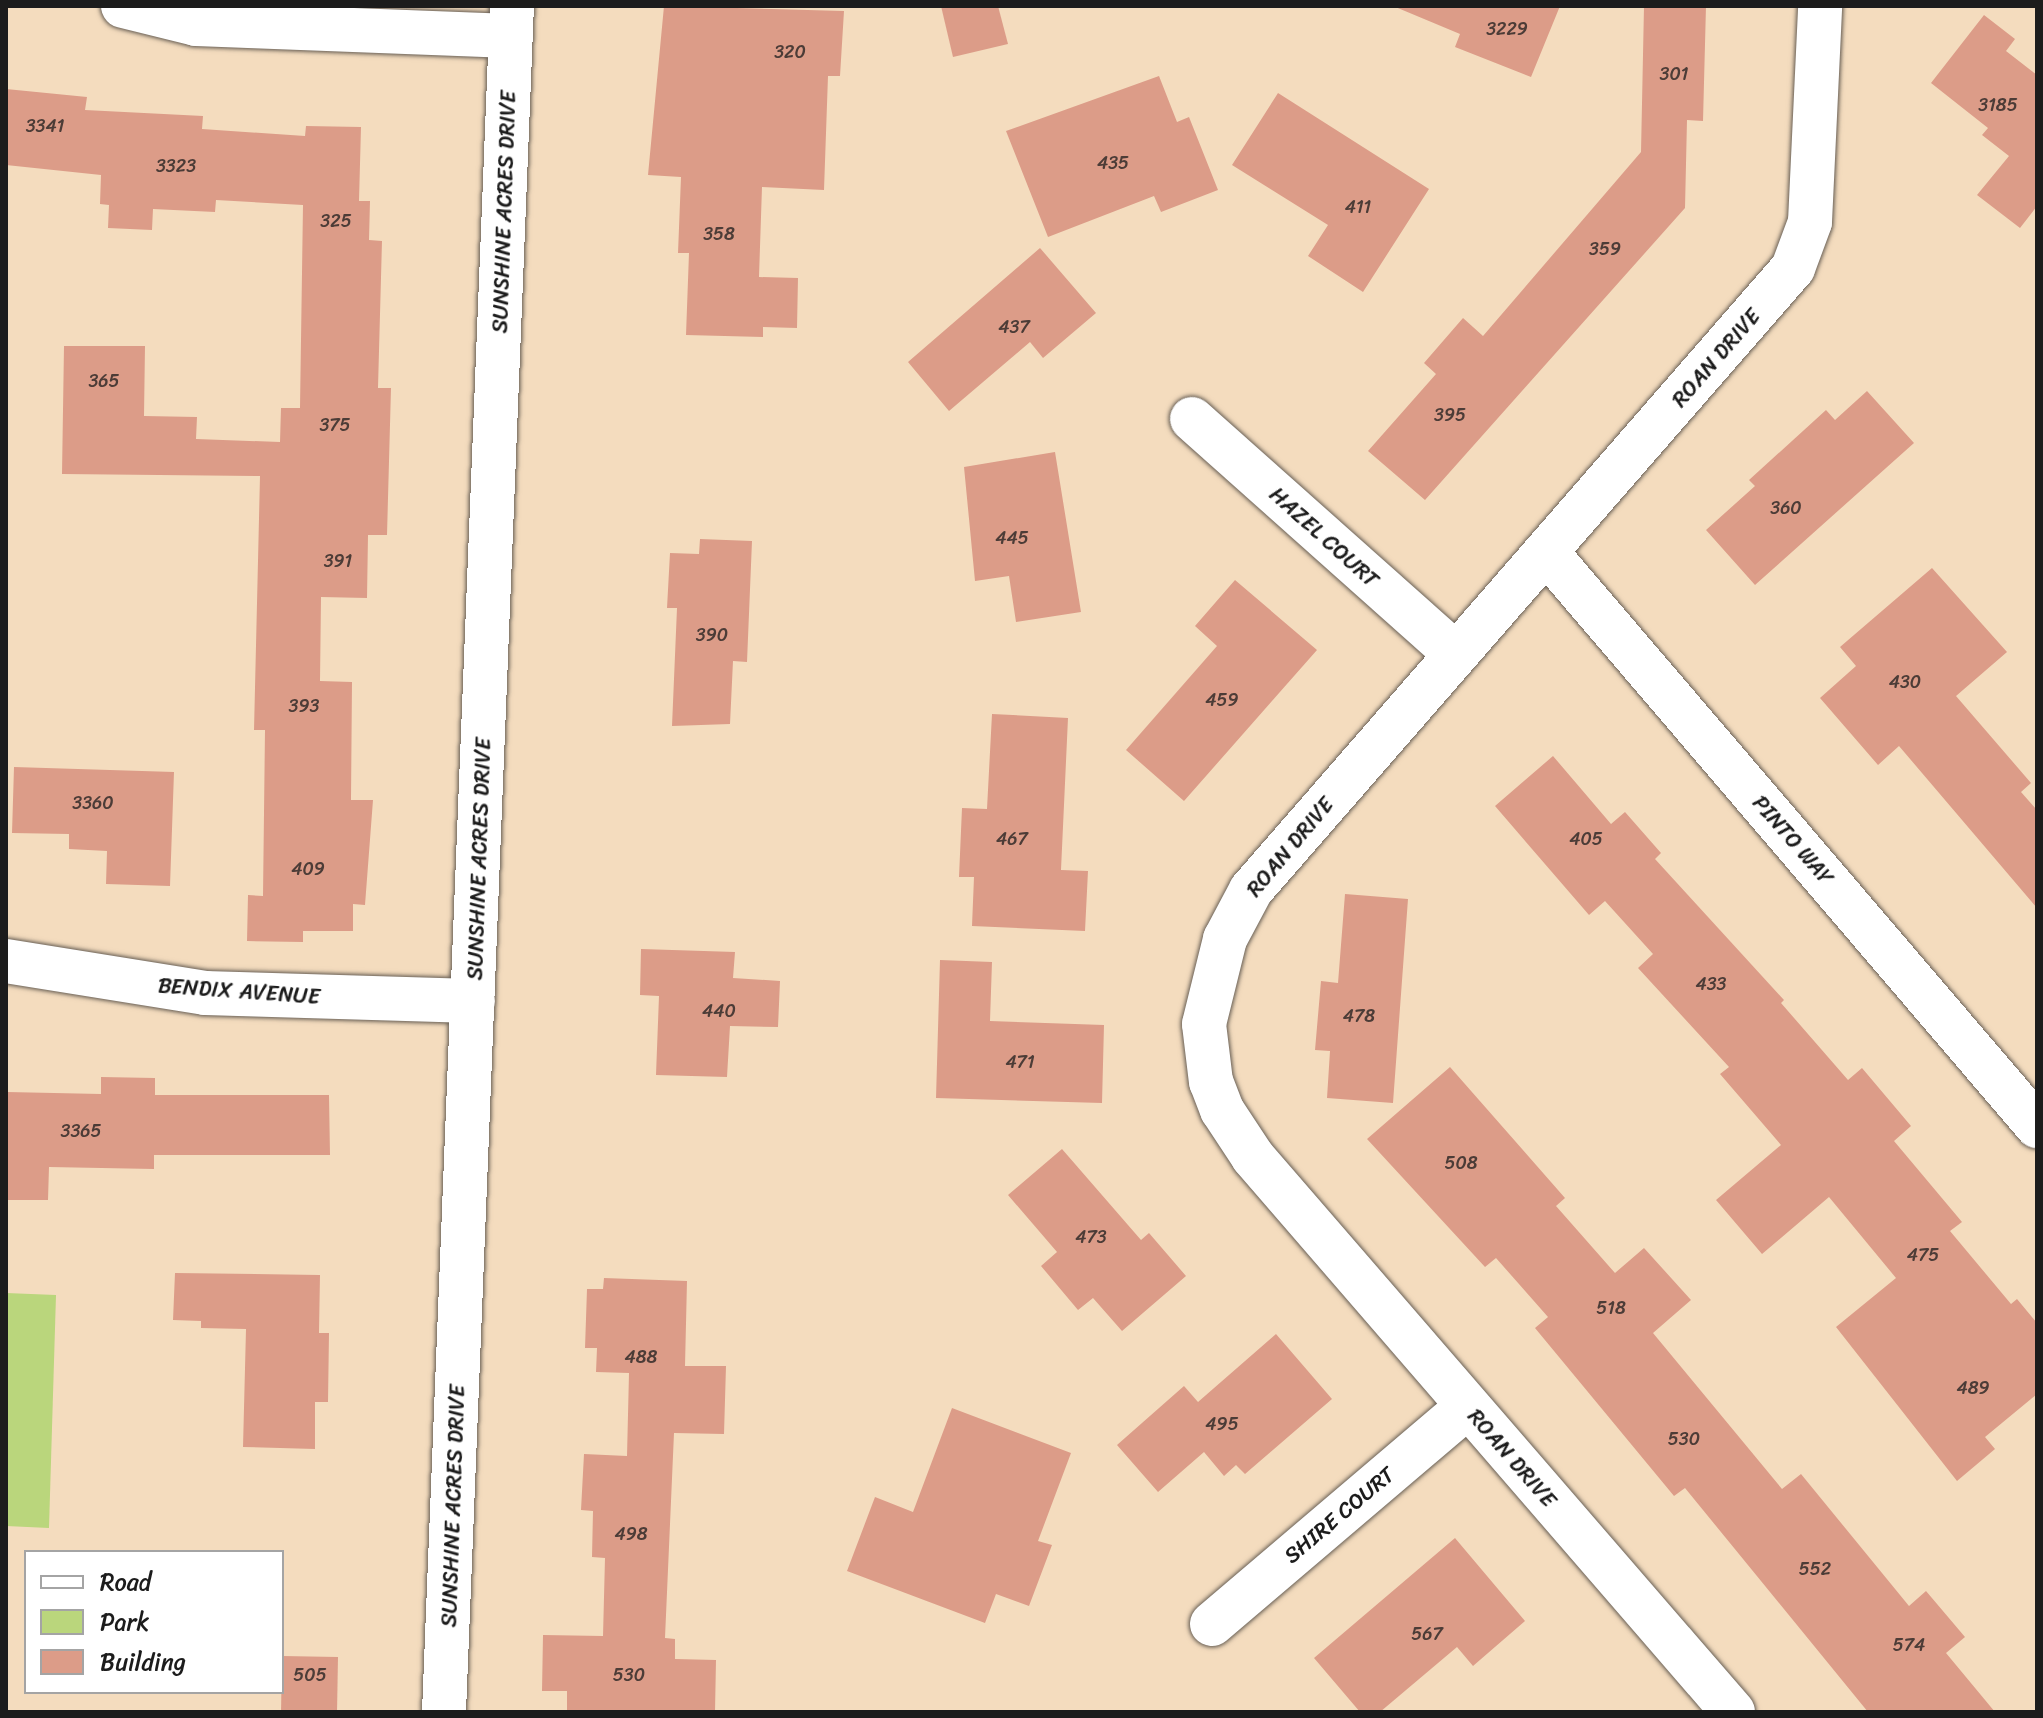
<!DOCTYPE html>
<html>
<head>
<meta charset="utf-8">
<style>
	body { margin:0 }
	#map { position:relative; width:2043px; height:1718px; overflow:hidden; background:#f4dcbe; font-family:Sriracha,sans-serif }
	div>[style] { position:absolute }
	.green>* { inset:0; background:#bad67c }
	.building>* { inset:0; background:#dc9c88; transform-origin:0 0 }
	.roads { filter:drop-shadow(0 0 2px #685f55) drop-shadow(0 0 2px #685f55) }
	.minor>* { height:44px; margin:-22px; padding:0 22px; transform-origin:22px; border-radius:22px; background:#fff }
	span { translate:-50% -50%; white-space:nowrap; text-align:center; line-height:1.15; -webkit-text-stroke:6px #fff; paint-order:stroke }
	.number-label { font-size:18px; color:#4c3c37 }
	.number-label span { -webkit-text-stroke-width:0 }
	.street-label { font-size:22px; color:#1c1c1c }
	.frame { position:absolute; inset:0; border:8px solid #1c1c1c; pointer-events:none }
	.legend { position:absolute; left:24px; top:1550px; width:260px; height:144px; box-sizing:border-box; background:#fff; border:2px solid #a4a4a4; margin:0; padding:10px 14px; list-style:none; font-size:24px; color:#1c1c1c }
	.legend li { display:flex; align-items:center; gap:16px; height:40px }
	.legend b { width:40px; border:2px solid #a4a4a4 }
</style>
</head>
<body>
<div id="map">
	<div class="green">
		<i style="clip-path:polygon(6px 1293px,56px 1295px,49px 1528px,6px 1526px)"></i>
	</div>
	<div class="building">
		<i style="clip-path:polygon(664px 6px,844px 11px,840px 76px,828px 76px,824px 190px,762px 187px,759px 277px,798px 278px,797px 328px,763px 327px,763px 337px,686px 335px,689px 253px,678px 253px,681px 177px,648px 175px)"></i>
		<i style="clip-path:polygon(941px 6px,998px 6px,1008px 44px,953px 57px)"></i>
		<i style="clip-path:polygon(1393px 6px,1560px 6px,1531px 77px,1455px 47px,1460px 34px)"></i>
		<i style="clip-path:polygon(1644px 6px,1706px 6px,1703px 121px,1687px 120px,1685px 208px,1425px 500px,1368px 451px,1436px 374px,1424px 363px,1463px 318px,1483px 336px,1641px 152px)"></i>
		<i style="clip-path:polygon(1984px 15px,2015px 39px,2006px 51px,2037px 75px,2037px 206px,2020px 228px,1977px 195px,2009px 156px,1982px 135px,1988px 128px,1931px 83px)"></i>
		<i style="clip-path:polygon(1159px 76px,1177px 122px,1189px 117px,1218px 190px,1161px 212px,1154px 196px,1048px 237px,1006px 131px)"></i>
		<i style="clip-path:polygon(6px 89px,87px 97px,85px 110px,203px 116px,202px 129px,305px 136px,306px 126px,361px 127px,359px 201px,370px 201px,369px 240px,382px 241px,378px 388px,391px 388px,387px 535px,368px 535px,367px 598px,321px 597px,320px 681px,352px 682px,351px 800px,373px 800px,365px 905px,353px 904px,353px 931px,303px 931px,303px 942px,247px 941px,248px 895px,263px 896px,265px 730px,254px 730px,260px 476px,62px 474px,64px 346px,145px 346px,144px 416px,197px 417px,196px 439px,280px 442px,281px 408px,300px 408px,303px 205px,216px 200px,215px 212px,153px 209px,152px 230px,108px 228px,109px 205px,100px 204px,101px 175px,6px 165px)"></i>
		<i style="clip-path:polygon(1278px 93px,1429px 189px,1363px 292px,1308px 256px,1328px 225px,1232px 165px)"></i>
		<i style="clip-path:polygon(1040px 248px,1096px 313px,1043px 358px,1030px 342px,949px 411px,908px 362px)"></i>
		<i style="clip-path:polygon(1867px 391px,1914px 443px,1755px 585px,1706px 530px,1755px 486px,1749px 480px,1826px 410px,1835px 420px)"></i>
		<i style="clip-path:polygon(1055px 452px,1081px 612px,1016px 622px,1009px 576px,975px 581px,964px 467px)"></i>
		<i style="clip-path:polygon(700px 539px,752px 541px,747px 662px,733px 661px,730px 724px,672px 726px,677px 608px,667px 608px,670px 553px,699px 554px)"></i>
		<i style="clip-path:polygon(1932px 568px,2007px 652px,1956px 696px,2031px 783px,2021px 792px,2037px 810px,2037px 908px,1899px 746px,1878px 765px,1820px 698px,1856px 666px,1840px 647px)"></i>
		<i style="clip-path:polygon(1235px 580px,1317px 650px,1184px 801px,1126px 750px,1217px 646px,1195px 626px)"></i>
		<i style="clip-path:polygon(992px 714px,1068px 718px,1061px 870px,1088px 871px,1085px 931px,972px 926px,974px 877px,959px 877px,962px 808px,987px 809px)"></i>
		<i style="clip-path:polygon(1553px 756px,1611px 824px,1625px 812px,1661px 853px,1655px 859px,1784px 1000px,1781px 1003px,1848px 1080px,1862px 1068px,1911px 1126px,1894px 1141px,1962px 1222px,1950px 1231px,2011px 1304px,2017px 1299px,2037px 1323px,2037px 1394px,1985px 1437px,1995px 1449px,1957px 1481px,1836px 1327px,1896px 1278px,1829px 1197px,1762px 1254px,1716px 1200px,1781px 1145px,1720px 1074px,1729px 1067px,1638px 968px,1653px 954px,1605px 901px,1589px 915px,1495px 806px)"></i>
		<i style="clip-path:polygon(14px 767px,174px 772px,170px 886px,106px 884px,107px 851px,69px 849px,69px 834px,12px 833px)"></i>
		<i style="clip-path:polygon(1345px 894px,1408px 899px,1393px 1103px,1327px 1098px,1330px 1051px,1315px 1050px,1321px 981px,1338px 983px)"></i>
		<i style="clip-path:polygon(641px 949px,735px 952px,733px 978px,780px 981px,778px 1027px,730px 1026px,727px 1077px,656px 1075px,659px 996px,640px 995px)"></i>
		<i style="clip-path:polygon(940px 960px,992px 962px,990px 1021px,1104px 1025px,1102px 1103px,936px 1098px)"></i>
		<i style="clip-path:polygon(1450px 1067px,1565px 1198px,1556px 1206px,1615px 1273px,1644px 1248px,1691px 1300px,1653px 1333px,1782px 1489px,1801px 1474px,1909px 1606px,1926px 1591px,1965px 1637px,1946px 1653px,1995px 1712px,1868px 1712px,1685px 1488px,1674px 1496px,1535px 1328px,1548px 1317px,1496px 1258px,1485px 1267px,1367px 1139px)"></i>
		<i style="clip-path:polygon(101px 1077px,155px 1078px,155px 1095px,329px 1095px,330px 1155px,154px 1155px,154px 1169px,49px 1167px,48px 1200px,6px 1200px,7px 1092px,101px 1094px)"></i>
		<i style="clip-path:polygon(1062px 1149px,1141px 1240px,1149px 1233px,1186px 1276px,1122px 1331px,1093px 1298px,1078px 1310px,1041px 1266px,1057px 1252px,1008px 1195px)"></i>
		<i style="clip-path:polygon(175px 1273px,320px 1275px,319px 1333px,329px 1333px,328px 1402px,315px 1402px,315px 1449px,243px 1447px,246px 1329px,201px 1328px,201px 1321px,173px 1320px)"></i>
		<i style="clip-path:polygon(604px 1278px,687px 1281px,685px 1366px,726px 1366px,724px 1434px,674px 1433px,665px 1638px,675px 1639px,675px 1659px,716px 1660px,715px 1712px,567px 1712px,567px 1691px,542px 1691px,543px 1635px,603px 1636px,605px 1558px,592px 1557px,593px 1511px,581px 1510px,584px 1454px,627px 1456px,629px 1373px,596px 1372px,597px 1348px,585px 1348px,587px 1289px,603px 1289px)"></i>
		<i style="clip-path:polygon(1276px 1334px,1332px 1399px,1245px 1474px,1236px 1465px,1224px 1476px,1204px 1452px,1158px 1492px,1117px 1445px,1184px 1386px,1198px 1402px)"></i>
		<i style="clip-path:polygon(952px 1408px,1071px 1453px,1038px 1541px,1052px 1545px,1029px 1606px,996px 1594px,985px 1623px,847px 1571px,875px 1497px,913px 1512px)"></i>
		<i style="clip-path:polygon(1455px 1538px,1525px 1621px,1473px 1666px,1457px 1647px,1380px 1712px,1360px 1712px,1314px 1658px)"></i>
		<i style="left:282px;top:1656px;width:56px;height:56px;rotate:1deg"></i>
	</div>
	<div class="roads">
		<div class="minor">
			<i style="left:123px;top:6px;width:75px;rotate:13.9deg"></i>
			<i style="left:196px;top:24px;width:315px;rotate:2.2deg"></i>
			<i style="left:1192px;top:419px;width:353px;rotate:41.7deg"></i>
			<i style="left:1548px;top:554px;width:753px;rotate:49.47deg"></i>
			<i style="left:6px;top:961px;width:202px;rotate:9.1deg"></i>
			<i style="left:205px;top:993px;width:268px;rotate:1.7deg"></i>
			<i style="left:1212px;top:1624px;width:335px;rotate:-40.4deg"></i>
			<i style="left:444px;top:1712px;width:1707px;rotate:-87.72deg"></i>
			<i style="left:1733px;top:1712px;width:734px;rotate:-130.86deg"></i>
			<i style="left:1253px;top:1157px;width:56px;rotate:-123.4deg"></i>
			<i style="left:1222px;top:1110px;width:30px;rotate:-111deg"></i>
			<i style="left:1211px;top:1082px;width:58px;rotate:-96.9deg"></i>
			<i style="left:1204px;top:1024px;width:88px;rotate:-76.1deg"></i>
			<i style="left:1225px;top:939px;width:55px;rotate:-62deg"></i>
			<i style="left:1251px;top:890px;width:825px;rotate:-48.93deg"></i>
			<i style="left:1793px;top:268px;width:49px;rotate:-69.7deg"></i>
			<i style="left:1810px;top:222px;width:216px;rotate:-87.3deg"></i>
		</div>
	</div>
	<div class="number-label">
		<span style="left:1507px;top:29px">3229</span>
		<span style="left:790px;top:52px">320</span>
		<span style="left:1674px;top:74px">301</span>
		<span style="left:1998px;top:105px">3185</span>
		<span style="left:45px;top:126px">3341</span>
		<span style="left:1113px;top:163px">435</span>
		<span style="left:176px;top:166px">3323</span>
		<span style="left:1358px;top:207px">411</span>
		<span style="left:336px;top:221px">325</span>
		<span style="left:719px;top:234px">358</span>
		<span style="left:1605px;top:249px">359</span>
		<span style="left:1014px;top:327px">437</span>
		<span style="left:104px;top:381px">365</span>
		<span style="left:1450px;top:415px">395</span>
		<span style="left:335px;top:425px">375</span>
		<span style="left:1786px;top:508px">360</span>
		<span style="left:1012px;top:538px">445</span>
		<span style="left:338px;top:561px">391</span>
		<span style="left:712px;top:635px">390</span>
		<span style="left:1905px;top:682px">430</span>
		<span style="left:1222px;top:700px">459</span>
		<span style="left:304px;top:706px">393</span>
		<span style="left:93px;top:803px">3360</span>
		<span style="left:1012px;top:839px">467</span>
		<span style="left:1586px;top:839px">405</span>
		<span style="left:308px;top:869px">409</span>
		<span style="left:1711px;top:984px">433</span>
		<span style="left:719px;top:1011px">440</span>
		<span style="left:1359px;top:1016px">478</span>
		<span style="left:1020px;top:1062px">471</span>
		<span style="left:81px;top:1131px">3365</span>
		<span style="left:1461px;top:1163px">508</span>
		<span style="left:1091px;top:1237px">473</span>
		<span style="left:1923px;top:1255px">475</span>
		<span style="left:1611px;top:1308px">518</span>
		<span style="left:641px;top:1357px">488</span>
		<span style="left:1973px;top:1388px">489</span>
		<span style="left:1222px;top:1424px">495</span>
		<span style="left:1684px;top:1439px">530</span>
		<span style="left:631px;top:1534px">498</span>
		<span style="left:1815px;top:1569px">552</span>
		<span style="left:1427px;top:1634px">567</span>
		<span style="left:1909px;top:1645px">574</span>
		<span style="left:310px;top:1675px">505</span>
		<span style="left:629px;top:1675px">530</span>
	</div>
	<div class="street-label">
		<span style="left:504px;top:212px;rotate:-88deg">SUNSHINE ACRES DRIVE</span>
		<span style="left:1716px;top:358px;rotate:-49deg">ROAN DRIVE</span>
		<span style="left:1324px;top:537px;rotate:42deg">HAZEL COURT</span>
		<span style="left:1793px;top:840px;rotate:49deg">PINTO WAY</span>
		<span style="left:1290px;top:847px;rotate:-50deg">ROAN DRIVE</span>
		<span style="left:479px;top:859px;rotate:-88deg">SUNSHINE ACRES DRIVE</span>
		<span style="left:239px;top:991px;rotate:4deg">BENDIX AVENUE</span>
		<span style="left:1512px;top:1458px;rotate:49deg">ROAN DRIVE</span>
		<span style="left:453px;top:1506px;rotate:-88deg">SUNSHINE ACRES DRIVE</span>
		<span style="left:1339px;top:1515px;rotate:-40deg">SHIRE COURT</span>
	</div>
	<div class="frame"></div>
	<ul class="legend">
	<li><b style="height:10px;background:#fff"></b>Road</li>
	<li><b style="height:22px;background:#bad67c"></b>Park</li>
	<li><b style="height:22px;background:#dc9c88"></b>Building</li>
	</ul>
</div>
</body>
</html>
